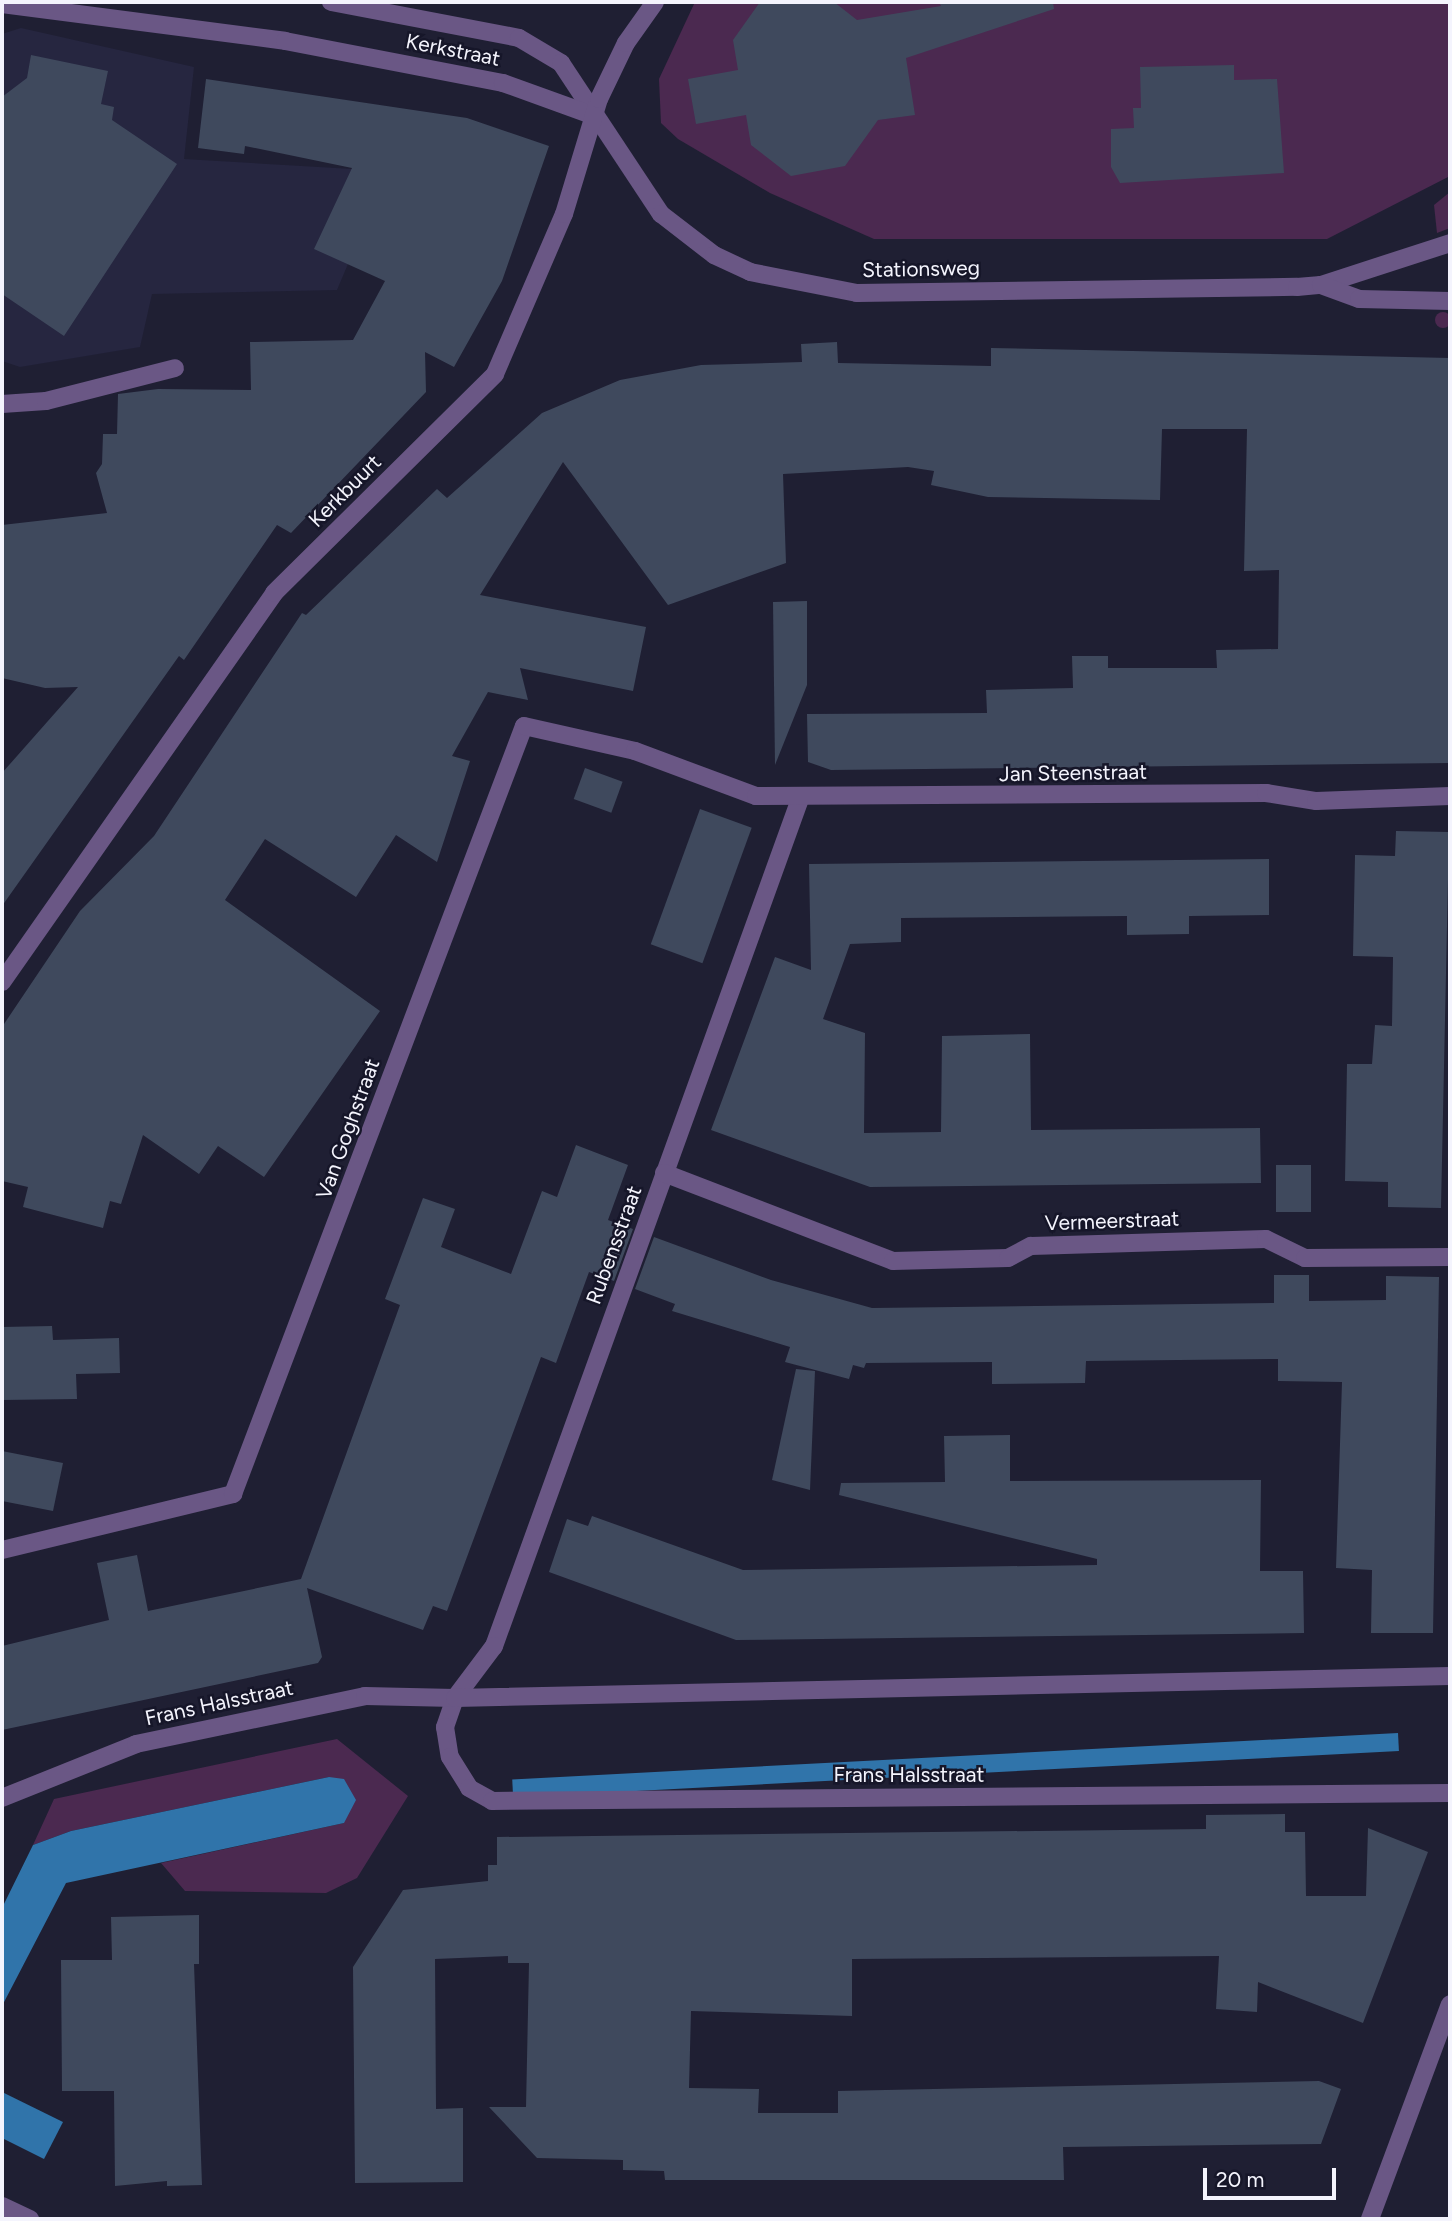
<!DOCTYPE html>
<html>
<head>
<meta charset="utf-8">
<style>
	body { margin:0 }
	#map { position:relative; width:1452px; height:2221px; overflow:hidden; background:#1f1f33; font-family:Figtree,sans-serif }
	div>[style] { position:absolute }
	.built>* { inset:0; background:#262640 }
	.green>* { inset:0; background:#4b2950 }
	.round { border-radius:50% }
	.water>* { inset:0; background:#3074aa; transform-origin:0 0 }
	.building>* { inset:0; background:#3f495d; transform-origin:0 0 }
	.minor>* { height:18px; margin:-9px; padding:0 9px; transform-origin:9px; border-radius:9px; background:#6a5785 }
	span { translate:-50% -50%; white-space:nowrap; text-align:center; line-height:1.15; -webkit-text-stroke:5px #161629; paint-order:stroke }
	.street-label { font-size:21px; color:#f4f4fd }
	.frame { position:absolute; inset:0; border:4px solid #f4f4fd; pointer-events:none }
	.scale { position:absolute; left:1203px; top:2168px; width:133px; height:32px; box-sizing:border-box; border:4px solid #f4f4fd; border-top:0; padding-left:9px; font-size:21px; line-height:24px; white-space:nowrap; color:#f4f4fd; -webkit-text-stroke:5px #161629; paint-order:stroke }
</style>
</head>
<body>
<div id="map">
	<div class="built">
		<i style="clip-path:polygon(21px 28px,194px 67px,184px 159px,387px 171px,337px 290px,152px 294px,140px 347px,20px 367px,2px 361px,2px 34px)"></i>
	</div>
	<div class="green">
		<i style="clip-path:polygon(695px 2px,1450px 2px,1450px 176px,1327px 239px,874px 239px,770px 193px,678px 139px,661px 123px,659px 79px)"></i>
		<i style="clip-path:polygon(1450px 192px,1450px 228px,1437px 233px,1434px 205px)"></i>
		<i class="round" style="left:1435px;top:312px;width:16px;height:16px"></i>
		<i style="clip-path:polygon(337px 1739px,408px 1796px,357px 1878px,326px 1893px,185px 1891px,161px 1863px,344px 1823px,329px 1777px,71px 1831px,33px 1845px,54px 1799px)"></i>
	</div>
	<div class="water">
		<i style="left:1398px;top:1733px;width:18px;height:887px;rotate:87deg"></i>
		<i style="clip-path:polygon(329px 1777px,344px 1779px,356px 1800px,344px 1823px,66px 1883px,2px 2006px,2px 1908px,33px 1845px,71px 1831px)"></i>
		<i style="clip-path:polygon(2px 2092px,63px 2122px,44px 2159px,2px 2138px)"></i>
	</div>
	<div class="building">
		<i style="clip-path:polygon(760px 2px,834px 2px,857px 20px,941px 6px,939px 2px,1053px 2px,1054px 9px,906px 58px,915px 115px,878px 120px,845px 166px,791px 176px,751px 145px,746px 115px,696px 124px,688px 79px,738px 70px,733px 40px)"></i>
		<i style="clip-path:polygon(31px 55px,108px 71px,101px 104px,114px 107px,112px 120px,177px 164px,64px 336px,2px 294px,2px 97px,27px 78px)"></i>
		<i style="clip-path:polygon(1234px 65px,1234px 80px,1277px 79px,1284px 173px,1120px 183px,1111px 167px,1111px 129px,1134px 128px,1133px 108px,1141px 108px,1140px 67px)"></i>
		<i style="clip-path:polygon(206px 79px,467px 118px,549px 146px,502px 281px,454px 367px,425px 352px,426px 392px,291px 533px,277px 525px,184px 660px,179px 656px,2px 906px,2px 773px,78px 687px,45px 688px,2px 678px,2px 525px,107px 513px,96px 473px,102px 464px,103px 434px,117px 434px,118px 394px,158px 389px,251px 390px,250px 342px,353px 340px,385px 281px,314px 249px,352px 168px,245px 146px,244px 154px,198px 148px)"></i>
		<i style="clip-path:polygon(837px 342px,838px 363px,991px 366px,991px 348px,1450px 358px,1450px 763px,831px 770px,808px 762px,807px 714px,987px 713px,986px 690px,1073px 688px,1072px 656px,1108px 656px,1108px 668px,1217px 668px,1216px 650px,1278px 649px,1279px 570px,1244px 571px,1247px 429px,1162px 429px,1160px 500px,988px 497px,931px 485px,934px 471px,908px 467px,783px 474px,786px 563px,668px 605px,563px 462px,480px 595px,646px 627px,633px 691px,520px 668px,528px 700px,488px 692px,452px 756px,470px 761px,437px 862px,396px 835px,356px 897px,265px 839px,225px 900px,380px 1011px,264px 1177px,218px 1146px,199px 1174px,143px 1135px,121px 1204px,110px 1201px,103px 1228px,23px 1207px,28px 1187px,2px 1181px,2px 1027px,80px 911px,154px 836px,302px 613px,306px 615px,437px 489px,447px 498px,542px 413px,620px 380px,701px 365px,802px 362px,801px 344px)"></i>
		<i style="clip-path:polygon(807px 601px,807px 685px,775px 765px,773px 602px)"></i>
		<i style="left:585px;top:768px;width:40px;height:33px;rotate:20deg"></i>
		<i style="left:700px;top:809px;width:55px;height:144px;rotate:20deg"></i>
		<i style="clip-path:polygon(1396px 831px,1449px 832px,1441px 1208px,1388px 1207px,1388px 1182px,1345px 1181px,1347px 1064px,1372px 1064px,1375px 1025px,1392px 1026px,1393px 957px,1353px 956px,1355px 855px,1395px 856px)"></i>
		<i style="clip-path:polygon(1269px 859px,1269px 915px,1189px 916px,1189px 934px,1127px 935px,1127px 916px,901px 918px,901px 942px,850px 944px,823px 1019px,865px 1033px,864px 1133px,941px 1132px,942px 1036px,1030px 1034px,1031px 1130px,1260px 1128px,1261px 1183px,870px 1187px,711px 1130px,775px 957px,811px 970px,809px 864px)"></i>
		<i style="clip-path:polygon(576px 1145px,628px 1165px,608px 1220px,633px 1229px,614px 1281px,589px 1272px,556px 1363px,541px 1357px,447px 1611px,433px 1606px,423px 1630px,307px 1588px,322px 1657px,318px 1663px,2px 1730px,2px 1646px,109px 1620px,97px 1563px,137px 1555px,148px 1611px,301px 1579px,400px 1305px,385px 1299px,423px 1198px,455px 1209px,441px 1247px,511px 1274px,542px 1191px,557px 1197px)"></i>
		<i style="left:1276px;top:1165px;width:35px;height:47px"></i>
		<i style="clip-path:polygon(654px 1237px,771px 1280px,872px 1308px,1274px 1303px,1274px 1275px,1309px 1275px,1309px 1301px,1386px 1300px,1386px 1276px,1439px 1277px,1433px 1633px,1371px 1633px,1372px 1570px,1336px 1568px,1342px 1382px,1278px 1381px,1278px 1359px,1086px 1361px,1085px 1383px,992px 1384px,992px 1362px,866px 1363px,864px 1368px,853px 1365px,849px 1379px,785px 1362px,790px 1347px,672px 1311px,675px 1304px,635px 1289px)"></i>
		<i style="clip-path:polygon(52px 1326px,53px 1340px,119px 1338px,120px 1373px,76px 1374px,77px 1399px,2px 1400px,2px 1327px)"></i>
		<i style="clip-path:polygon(796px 1369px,815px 1371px,810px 1490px,772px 1480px)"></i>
		<i style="clip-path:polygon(1010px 1435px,1010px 1481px,1261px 1480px,1260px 1571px,1303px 1571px,1304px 1633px,736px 1640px,549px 1572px,567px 1519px,588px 1526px,592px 1516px,743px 1570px,1097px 1565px,1097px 1559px,839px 1495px,841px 1483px,945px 1482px,944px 1436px)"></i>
		<i style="clip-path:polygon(2px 1451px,63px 1463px,53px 1511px,2px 1501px)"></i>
		<i style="clip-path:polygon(1285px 1814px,1285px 1832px,1305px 1832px,1306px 1896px,1366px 1896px,1368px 1828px,1428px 1852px,1363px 2023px,1258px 1982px,1257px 2012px,1216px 2009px,1219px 1956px,852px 1959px,852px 2016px,691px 2011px,689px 2088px,759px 2089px,758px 2113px,838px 2113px,838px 2091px,1319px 2081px,1341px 2089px,1321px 2144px,1063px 2147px,1064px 2180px,665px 2180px,664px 2171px,623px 2170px,623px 2160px,537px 2158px,489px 2107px,526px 2107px,529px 1963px,508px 1963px,508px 1956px,435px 1959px,436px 2109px,463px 2108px,463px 2182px,355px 2183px,353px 1967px,403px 1890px,488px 1881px,488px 1865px,497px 1865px,497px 1837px,1206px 1829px,1206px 1815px)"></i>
		<i style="clip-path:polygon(199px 1915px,199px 1964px,194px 1964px,202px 2185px,167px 2186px,167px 2181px,115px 2186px,114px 2091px,62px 2091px,61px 1960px,112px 1960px,111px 1917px)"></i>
	</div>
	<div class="minor">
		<i style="left:331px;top:2px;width:191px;rotate:10.8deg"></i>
		<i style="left:519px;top:38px;width:49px;rotate:30.8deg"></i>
		<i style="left:561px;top:63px;width:181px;rotate:56.5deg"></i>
		<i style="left:661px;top:214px;width:67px;rotate:37.7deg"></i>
		<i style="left:714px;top:255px;width:40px;rotate:25deg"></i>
		<i style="left:750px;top:272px;width:109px;rotate:11.1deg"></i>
		<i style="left:857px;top:293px;width:440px;rotate:-0.8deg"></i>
		<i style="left:1297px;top:287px;width:24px;rotate:-5deg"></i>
		<i style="left:1321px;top:285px;width:136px;rotate:-18deg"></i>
		<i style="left:2px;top:4px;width:285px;rotate:7.4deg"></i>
		<i style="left:285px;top:41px;width:222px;rotate:10.9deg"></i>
		<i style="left:503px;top:83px;width:95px;rotate:19.8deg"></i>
		<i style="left:1321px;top:285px;width:40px;rotate:20.2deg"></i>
		<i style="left:1359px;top:299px;width:91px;rotate:1.3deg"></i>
		<i style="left:2px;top:404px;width:44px;rotate:-3.9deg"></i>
		<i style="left:46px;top:401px;width:133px;rotate:-14.3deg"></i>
		<i style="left:800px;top:799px;width:901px;rotate:109.86deg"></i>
		<i style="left:494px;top:1646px;width:65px;rotate:126.9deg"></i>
		<i style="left:455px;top:1698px;width:31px;rotate:109deg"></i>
		<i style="left:445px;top:1727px;width:30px;rotate:81deg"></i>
		<i style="left:450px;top:1757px;width:36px;rotate:58deg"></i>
		<i style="left:469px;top:1788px;width:26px;rotate:29deg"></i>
		<i style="left:492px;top:1801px;width:958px;rotate:-0.48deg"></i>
		<i style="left:2px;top:982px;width:475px;rotate:-55deg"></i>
		<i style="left:274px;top:593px;width:311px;rotate:-44.7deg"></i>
		<i style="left:495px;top:374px;width:174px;rotate:-66.7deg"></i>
		<i style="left:564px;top:214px;width:120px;rotate:-73.1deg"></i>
		<i style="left:599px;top:99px;width:62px;rotate:-64.3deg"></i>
		<i style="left:626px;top:43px;width:50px;rotate:-54.7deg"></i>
		<i style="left:664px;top:1173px;width:245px;rotate:21deg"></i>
		<i style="left:893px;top:1261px;width:115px;rotate:-1.5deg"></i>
		<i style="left:1008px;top:1258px;width:26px;rotate:-28deg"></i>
		<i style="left:1031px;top:1246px;width:235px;rotate:-1.7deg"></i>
		<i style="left:1266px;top:1239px;width:43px;rotate:26deg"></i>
		<i style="left:1305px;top:1258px;width:145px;rotate:-0.4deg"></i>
		<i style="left:2px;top:1550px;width:238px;rotate:-13.6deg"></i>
		<i style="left:233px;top:1494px;width:821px;rotate:-69.25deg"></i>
		<i style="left:524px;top:726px;width:114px;rotate:12.7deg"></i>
		<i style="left:635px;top:751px;width:129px;rotate:20.4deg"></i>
		<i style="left:756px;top:796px;width:510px;rotate:-0.34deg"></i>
		<i style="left:1266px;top:793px;width:51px;rotate:9.1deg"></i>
		<i style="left:1316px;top:801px;width:134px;rotate:-2.1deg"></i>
		<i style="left:2px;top:1798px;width:144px;rotate:-21.9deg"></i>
		<i style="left:136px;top:1744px;width:234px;rotate:-11.8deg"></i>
		<i style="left:365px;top:1696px;width:90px;rotate:1.3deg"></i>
		<i style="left:455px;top:1698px;width:995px;rotate:-1.27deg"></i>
		<i style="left:2px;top:2206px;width:31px;rotate:25deg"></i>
		<i style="left:1370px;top:2219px;width:229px;rotate:-69.6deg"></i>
	</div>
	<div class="street-label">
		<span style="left:453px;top:50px;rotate:11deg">Kerkstraat</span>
		<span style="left:921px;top:269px;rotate:-1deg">Stationsweg</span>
		<span style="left:345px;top:491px;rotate:-45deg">Kerkbuurt</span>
		<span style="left:1073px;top:773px;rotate:-1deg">Jan Steenstraat</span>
		<span style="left:348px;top:1129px;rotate:-70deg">Van Goghstraat</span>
		<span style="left:1112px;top:1221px;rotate:-2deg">Vermeerstraat</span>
		<span style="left:614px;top:1245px;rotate:-70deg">Rubensstraat</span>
		<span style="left:219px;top:1703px;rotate:-12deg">Frans Halsstraat</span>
		<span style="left:909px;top:1775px">Frans Halsstraat</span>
	</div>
	<div class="frame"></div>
	<div class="scale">20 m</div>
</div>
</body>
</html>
